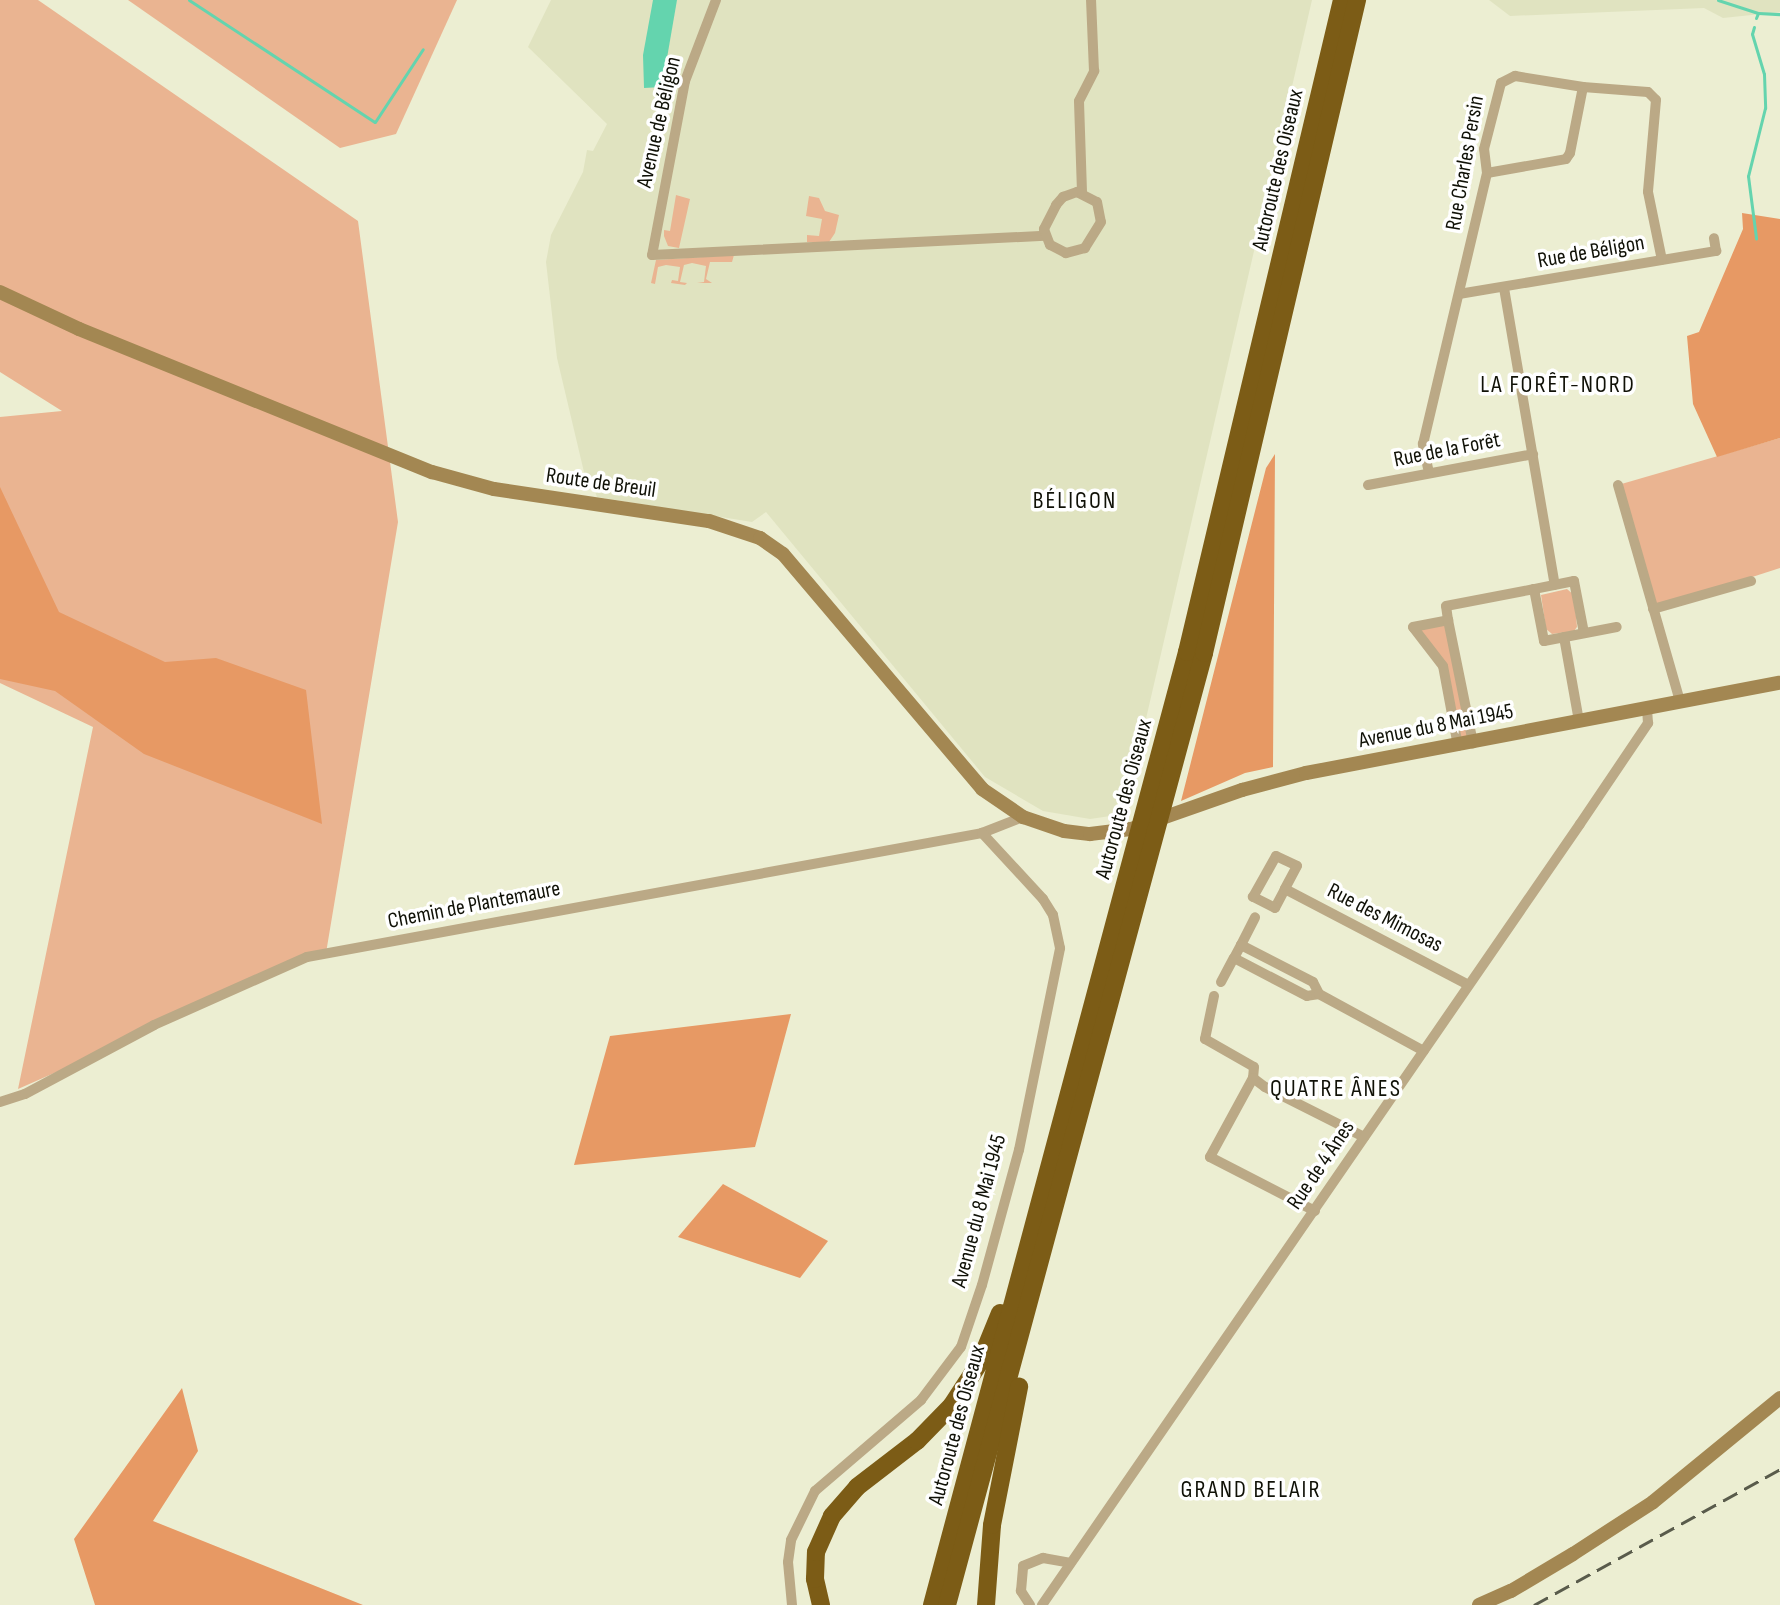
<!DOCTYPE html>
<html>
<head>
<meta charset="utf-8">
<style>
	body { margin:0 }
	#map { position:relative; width:1780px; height:1605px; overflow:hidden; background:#eceed2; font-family:"Sofia Sans Condensed",sans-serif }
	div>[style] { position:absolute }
	.built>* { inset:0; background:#e0e3c0 }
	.green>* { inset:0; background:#eab491 }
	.forest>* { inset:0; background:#e79964 }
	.water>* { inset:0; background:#64d4ae }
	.stream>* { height:3px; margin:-1.5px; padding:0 1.5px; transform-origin:1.5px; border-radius:1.5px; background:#64d4ae }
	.street>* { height:10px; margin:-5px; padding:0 5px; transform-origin:5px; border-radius:5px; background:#bba986 }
	.secondary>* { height:14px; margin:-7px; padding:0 7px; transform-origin:7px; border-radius:7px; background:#a38752 }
	.highway>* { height:18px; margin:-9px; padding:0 9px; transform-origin:9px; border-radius:9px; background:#7c5c16 }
	.rail>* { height:3px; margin-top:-1.5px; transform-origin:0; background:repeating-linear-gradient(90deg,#595b4b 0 16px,transparent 0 24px) }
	span { translate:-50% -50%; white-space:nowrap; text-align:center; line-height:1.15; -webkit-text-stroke:7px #fff; paint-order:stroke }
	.street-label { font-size:22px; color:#101107 }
	.neighbourhood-label { font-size:24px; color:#101107; letter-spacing:2px }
</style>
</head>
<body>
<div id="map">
	<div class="built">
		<i style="clip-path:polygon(551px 0,1312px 0,1124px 814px,1090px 819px,1043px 811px,985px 777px,766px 512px,752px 522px,597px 497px,594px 489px,588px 489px,557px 358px,546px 262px,551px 235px,583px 172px,587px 150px,593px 151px,607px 124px,528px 47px)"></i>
		<i style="clip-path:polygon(1489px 0,1780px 0,1780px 12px,1723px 18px,1704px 8px,1510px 16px)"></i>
	</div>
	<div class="green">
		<i style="clip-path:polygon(0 0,38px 0,358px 221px,398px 522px,326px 953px,18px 1089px,93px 727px,0 683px,0 417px,62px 411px,0 372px)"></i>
		<i style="clip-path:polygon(128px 0,457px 0,396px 134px,340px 148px)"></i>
		<i style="clip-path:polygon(676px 195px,690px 199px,679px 248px,668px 246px,664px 236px,664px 230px,670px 231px)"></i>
		<i style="clip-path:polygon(809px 196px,819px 198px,825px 211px,839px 215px,835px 233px,829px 242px,807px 242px,807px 235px,819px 236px,822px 219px,806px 216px)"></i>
		<i style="clip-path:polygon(734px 255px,732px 262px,710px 262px,706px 279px,712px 283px,697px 283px,704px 282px,706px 266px,692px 263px,684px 265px,680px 282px,687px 283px,685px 285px,671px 283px,672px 280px,678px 281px,680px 267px,666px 265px,658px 267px,655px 284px,651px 283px,656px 260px)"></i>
		<i style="clip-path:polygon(1780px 438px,1780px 568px,1653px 609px,1618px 485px)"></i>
		<i style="clip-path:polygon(1567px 589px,1574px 595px,1577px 627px,1574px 631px,1552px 634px,1546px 629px,1541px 595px)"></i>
		<i style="clip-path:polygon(1448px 620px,1473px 743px,1458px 746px,1443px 666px,1413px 627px)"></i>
	</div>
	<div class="forest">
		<i style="clip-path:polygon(1742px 213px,1780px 219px,1780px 438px,1717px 457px,1693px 404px,1687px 336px,1699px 332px,1743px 229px)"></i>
		<i style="clip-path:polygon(1275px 454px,1273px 767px,1245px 773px,1181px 801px,1266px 468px)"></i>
		<i style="clip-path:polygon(0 487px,59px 612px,165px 662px,216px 658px,306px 690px,322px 824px,144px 754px,55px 691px,0 679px)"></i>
		<i style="clip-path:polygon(791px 1014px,755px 1147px,574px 1165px,610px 1036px)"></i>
		<i style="clip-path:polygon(723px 1184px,828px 1241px,800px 1278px,678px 1237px)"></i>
		<i style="clip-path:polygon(182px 1388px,198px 1451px,153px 1521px,363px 1605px,95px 1605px,74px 1539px)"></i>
	</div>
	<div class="water">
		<i style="clip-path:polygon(653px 0,677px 0,662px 87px,644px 88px,643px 55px)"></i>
	</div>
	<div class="stream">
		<i style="left:189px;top:0;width:222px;rotate:33.3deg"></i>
		<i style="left:375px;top:122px;width:87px;rotate:-56.7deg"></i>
		<i style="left:1718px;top:0;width:42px;rotate:18deg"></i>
		<i style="left:1756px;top:18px;width:5px;rotate:-68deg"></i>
		<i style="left:1758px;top:13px;width:22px;rotate:3deg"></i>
		<i style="left:1754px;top:27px;width:7px;rotate:106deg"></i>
		<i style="left:1752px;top:34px;width:42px;rotate:73.3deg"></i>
		<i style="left:1764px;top:74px;width:34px;rotate:88deg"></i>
		<i style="left:1765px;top:108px;width:70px;rotate:104deg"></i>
		<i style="left:1748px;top:176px;width:63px;rotate:82.6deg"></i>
	</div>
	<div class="street">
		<i style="left:716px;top:0;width:87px;rotate:110.9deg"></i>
		<i style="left:685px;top:81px;width:177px;rotate:100.7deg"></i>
		<i style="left:652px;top:255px;width:393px;rotate:-2.8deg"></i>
		<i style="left:1487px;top:173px;width:80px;rotate:-10deg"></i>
		<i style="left:1566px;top:159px;width:7px;rotate:-56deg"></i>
		<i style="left:1570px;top:153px;width:67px;rotate:-78.9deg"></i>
		<i style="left:1077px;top:192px;width:22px;rotate:27deg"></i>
		<i style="left:1097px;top:202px;width:20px;rotate:79deg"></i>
		<i style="left:1101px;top:222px;width:31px;rotate:122deg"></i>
		<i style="left:1085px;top:248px;width:20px;rotate:165deg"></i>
		<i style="left:1066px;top:253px;width:18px;rotate:-153deg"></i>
		<i style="left:1050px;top:245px;width:17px;rotate:-111deg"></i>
		<i style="left:1044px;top:229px;width:27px;rotate:-63deg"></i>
		<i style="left:1056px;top:205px;width:11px;rotate:-49deg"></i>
		<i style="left:1063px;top:197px;width:15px;rotate:-20deg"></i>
		<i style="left:1082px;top:192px;width:91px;rotate:-91.9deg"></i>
		<i style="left:1079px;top:101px;width:34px;rotate:-63deg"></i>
		<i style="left:1094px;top:71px;width:71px;rotate:-92.4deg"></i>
		<i style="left:1504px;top:288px;width:301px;rotate:80.3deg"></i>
		<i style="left:1459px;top:294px;width:261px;rotate:-9.5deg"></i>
		<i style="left:1716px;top:251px;width:13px;rotate:-99deg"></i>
		<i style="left:1429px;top:473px;width:30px;rotate:-102deg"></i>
		<i style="left:1423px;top:444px;width:278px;rotate:-76.7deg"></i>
		<i style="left:1487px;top:173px;width:24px;rotate:-97deg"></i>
		<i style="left:1484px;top:149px;width:68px;rotate:-75.6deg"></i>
		<i style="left:1501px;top:83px;width:16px;rotate:-27deg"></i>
		<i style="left:1515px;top:76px;width:69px;rotate:9.2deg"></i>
		<i style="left:1583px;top:87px;width:65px;rotate:4.4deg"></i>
		<i style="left:1648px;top:92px;width:11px;rotate:45deg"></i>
		<i style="left:1656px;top:100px;width:92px;rotate:95deg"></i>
		<i style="left:1648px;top:192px;width:69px;rotate:78.4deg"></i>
		<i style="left:1368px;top:485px;width:168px;rotate:-10.6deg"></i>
		<i style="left:1618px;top:485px;width:225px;rotate:74deg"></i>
		<i style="left:1653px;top:609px;width:102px;rotate:-15.9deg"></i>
		<i style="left:1448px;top:620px;width:14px;rotate:-98deg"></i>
		<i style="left:1446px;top:606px;width:90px;rotate:-10.9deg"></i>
		<i style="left:1584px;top:633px;width:53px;rotate:-100.9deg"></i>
		<i style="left:1574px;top:581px;width:41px;rotate:168.7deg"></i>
		<i style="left:1534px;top:589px;width:53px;rotate:79.1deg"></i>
		<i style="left:1544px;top:641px;width:74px;rotate:-10.9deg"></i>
		<i style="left:1564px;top:637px;width:85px;rotate:79.9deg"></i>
		<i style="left:1458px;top:746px;width:81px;rotate:-100.6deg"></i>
		<i style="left:1443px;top:666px;width:49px;rotate:-127.6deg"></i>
		<i style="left:1413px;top:627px;width:36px;rotate:-11deg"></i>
		<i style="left:1448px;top:620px;width:126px;rotate:78.5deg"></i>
		<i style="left:1285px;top:889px;width:21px;rotate:118deg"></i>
		<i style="left:1275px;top:908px;width:25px;rotate:-153deg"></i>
		<i style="left:1253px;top:897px;width:47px;rotate:-60.7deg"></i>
		<i style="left:1276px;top:856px;width:23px;rotate:25deg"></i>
		<i style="left:1297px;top:866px;width:26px;rotate:118deg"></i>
		<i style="left:1285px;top:889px;width:205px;rotate:27.6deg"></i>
		<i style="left:1241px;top:945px;width:31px;rotate:-63deg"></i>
		<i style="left:1221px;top:982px;width:27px;rotate:-62deg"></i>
		<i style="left:1319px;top:994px;width:12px;rotate:171deg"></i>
		<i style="left:1307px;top:996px;width:82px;rotate:-152.5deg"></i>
		<i style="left:1234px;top:958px;width:15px;rotate:-62deg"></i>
		<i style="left:1241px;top:945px;width:81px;rotate:27.2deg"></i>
		<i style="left:1313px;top:982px;width:13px;rotate:63deg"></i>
		<i style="left:1319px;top:994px;width:119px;rotate:28.5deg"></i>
		<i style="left:1214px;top:996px;width:44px;rotate:101.8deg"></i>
		<i style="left:1205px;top:1039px;width:56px;rotate:29.7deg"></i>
		<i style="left:1254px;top:1067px;width:11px;rotate:95deg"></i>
		<i style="left:1253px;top:1078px;width:15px;rotate:37deg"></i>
		<i style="left:1265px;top:1087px;width:111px;rotate:26.8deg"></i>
		<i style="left:1253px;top:1078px;width:90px;rotate:118.6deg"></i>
		<i style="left:1210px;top:1157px;width:118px;rotate:27.2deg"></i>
		<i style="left:0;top:1102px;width:26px;rotate:-18deg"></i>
		<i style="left:25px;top:1094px;width:146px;rotate:-28.1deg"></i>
		<i style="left:154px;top:1025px;width:167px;rotate:-24deg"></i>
		<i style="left:307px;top:957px;width:686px;rotate:-10.41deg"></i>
		<i style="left:982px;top:833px;width:44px;rotate:-21.3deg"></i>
		<i style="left:792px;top:1605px;width:43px;rotate:-95.3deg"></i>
		<i style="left:788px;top:1562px;width:22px;rotate:-82deg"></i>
		<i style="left:791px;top:1540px;width:55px;rotate:-63.9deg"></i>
		<i style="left:815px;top:1491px;width:140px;rotate:-40.6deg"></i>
		<i style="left:921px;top:1400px;width:66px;rotate:-53deg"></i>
		<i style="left:961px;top:1347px;width:65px;rotate:-71.3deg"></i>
		<i style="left:982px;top:1285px;width:140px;rotate:-74.7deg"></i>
		<i style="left:1019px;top:1150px;width:206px;rotate:-78.5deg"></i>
		<i style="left:1060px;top:948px;width:34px;rotate:-102deg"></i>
		<i style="left:1053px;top:915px;width:19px;rotate:-122deg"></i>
		<i style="left:1043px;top:899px;width:90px;rotate:-132.7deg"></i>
		<i style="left:1030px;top:1605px;width:17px;rotate:-123deg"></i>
		<i style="left:1021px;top:1591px;width:25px;rotate:-85deg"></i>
		<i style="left:1023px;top:1566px;width:22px;rotate:-22deg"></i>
		<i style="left:1043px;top:1558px;width:28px;rotate:10deg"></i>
		<i style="left:1042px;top:1605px;width:948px;rotate:-55.44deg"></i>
		<i style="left:1580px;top:824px;width:122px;rotate:-56deg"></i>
		<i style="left:1648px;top:723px;width:16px;rotate:-94deg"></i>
	</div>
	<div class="secondary">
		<i style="left:0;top:292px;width:87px;rotate:25.1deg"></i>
		<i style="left:79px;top:329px;width:381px;rotate:22.1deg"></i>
		<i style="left:432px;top:472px;width:64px;rotate:15.3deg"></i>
		<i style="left:494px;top:489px;width:217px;rotate:8.5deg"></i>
		<i style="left:709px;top:521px;width:54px;rotate:18.4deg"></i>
		<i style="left:760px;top:538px;width:28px;rotate:35deg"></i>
		<i style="left:783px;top:554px;width:308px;rotate:49.7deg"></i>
		<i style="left:982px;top:789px;width:50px;rotate:34.3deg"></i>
		<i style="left:1023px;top:817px;width:43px;rotate:18.9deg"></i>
		<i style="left:1064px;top:831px;width:26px;rotate:7deg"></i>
		<i style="left:1090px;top:834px;width:41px;rotate:-7deg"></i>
		<i style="left:1131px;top:829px;width:118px;rotate:-19.4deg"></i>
		<i style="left:1242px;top:790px;width:66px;rotate:-14.9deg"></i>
		<i style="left:1306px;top:773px;width:482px;rotate:-10.8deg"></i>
		<i style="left:1479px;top:1605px;width:35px;rotate:-24deg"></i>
		<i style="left:1511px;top:1591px;width:72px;rotate:-30.8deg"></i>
		<i style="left:1573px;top:1554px;width:95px;rotate:-33deg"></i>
		<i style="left:1653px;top:1502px;width:164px;rotate:-39.3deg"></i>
	</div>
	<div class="highway">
		<i style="left:821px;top:1605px;width:27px;rotate:-103deg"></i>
		<i style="left:815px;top:1579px;width:27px;rotate:-88deg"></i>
		<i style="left:816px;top:1552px;width:39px;rotate:-66deg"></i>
		<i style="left:832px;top:1516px;width:38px;rotate:-49deg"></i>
		<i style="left:857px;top:1487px;width:76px;rotate:-37.5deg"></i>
		<i style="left:917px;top:1441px;width:50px;rotate:-45.8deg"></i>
		<i style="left:952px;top:1405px;width:51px;rotate:-56.9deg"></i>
		<i style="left:980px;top:1362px;width:53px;rotate:-67.8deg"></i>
		<i style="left:932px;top:1605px;width:987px;rotate:-75.02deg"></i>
		<i style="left:1187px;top:652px;width:670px;rotate:-76.63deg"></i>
		<i style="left:947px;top:1605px;width:986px;rotate:-74.89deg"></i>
		<i style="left:1204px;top:653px;width:671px;rotate:-76.81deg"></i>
		<i style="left:986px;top:1605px;width:80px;rotate:-85.7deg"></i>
		<i style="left:992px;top:1525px;width:141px;rotate:-78.9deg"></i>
	</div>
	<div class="rail">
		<i style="left:1534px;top:1605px;width:281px;rotate:-28.9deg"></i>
	</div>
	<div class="street-label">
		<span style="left:659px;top:122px;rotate:-77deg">Avenue de Béligon</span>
		<span style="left:1465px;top:163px;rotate:-80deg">Rue Charles Persin</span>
		<span style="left:1278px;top:170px;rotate:-77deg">Autoroute des Oiseaux</span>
		<span style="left:1591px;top:252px;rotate:-10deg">Rue de Béligon</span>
		<span style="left:1447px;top:450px;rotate:-11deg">Rue de la Forêt</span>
		<span style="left:601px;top:483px;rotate:8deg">Route de Breuil</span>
		<span style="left:1436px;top:726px;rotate:-11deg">Avenue du 8 Mai 1945</span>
		<span style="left:1124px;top:799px;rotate:-75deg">Autoroute des Oiseaux</span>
		<span style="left:474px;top:905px;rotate:-11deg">Chemin de Plantemaure</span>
		<span style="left:1385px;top:918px;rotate:27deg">Rue des Mimosas</span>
		<span style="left:1321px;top:1165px;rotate:-56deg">Rue de 4 Ânes</span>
		<span style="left:979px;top:1211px;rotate:-75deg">Avenue du 8 Mai 1945</span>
		<span style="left:957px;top:1425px;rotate:-75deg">Autoroute des Oiseaux</span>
	</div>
	<div class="neighbourhood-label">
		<span style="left:1558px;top:385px">LA FORÊT-NORD</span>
		<span style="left:1075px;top:501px">BÉLIGON</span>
		<span style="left:1336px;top:1089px">QUATRE ÂNES</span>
		<span style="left:1251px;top:1490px">GRAND BELAIR</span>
	</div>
</div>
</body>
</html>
